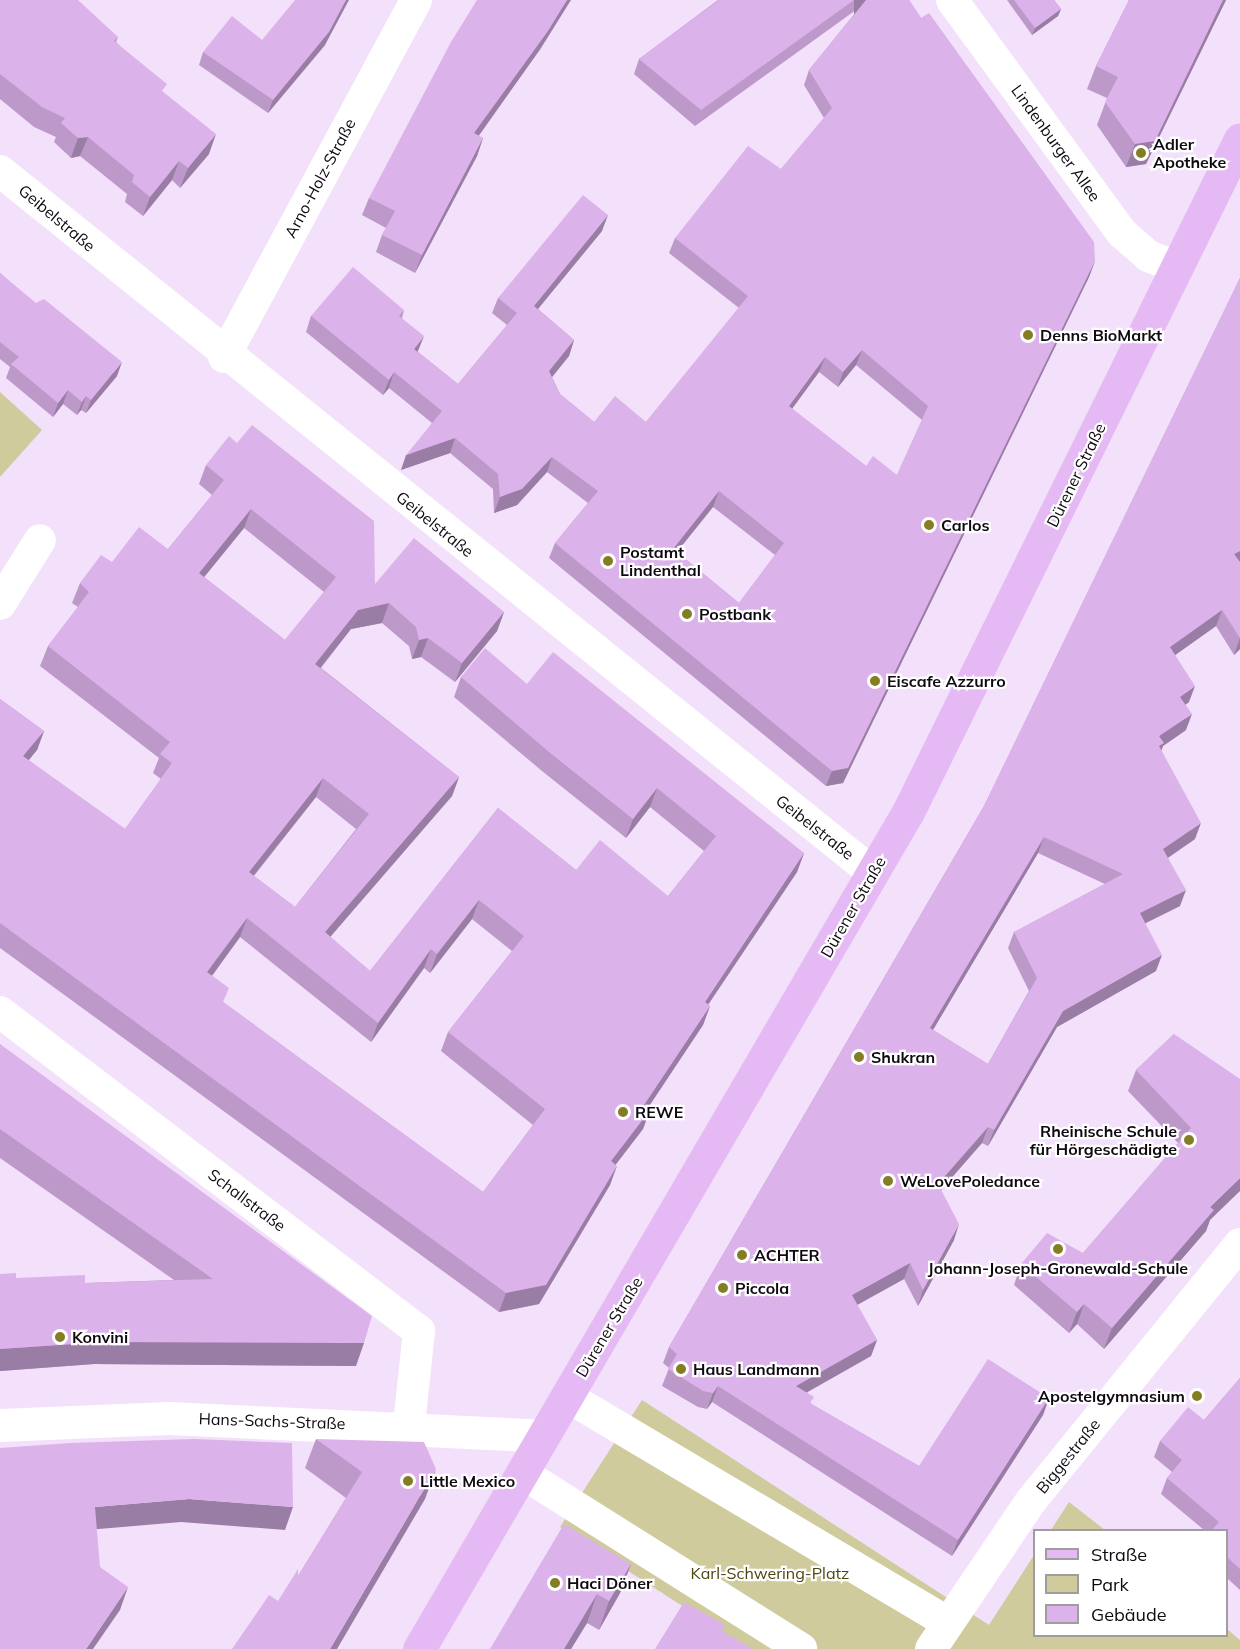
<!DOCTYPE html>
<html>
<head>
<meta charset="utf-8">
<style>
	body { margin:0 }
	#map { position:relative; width:1240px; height:1649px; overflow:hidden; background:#f3e0fa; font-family:Mulish,sans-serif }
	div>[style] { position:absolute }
	.green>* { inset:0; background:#cfcb9d }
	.minor>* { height:32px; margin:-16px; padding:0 16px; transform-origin:16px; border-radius:16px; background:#fff }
	.tertiary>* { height:33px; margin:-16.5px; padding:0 16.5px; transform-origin:16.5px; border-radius:16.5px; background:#fff }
	.primary>* { height:33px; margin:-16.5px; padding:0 16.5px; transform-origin:16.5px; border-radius:16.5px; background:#e5baf4 }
	.wall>* { inset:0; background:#bd99ca }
	.shaded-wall>* { inset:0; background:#9a7da4; transform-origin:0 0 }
	.building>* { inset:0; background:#dcb2eb }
	.dots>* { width:16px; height:16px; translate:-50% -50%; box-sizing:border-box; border:3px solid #fff; border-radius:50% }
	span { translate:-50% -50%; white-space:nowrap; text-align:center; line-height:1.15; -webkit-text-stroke:4.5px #fff; paint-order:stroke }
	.street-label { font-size:16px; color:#0f0911 }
	.poi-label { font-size:16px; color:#0f0911; font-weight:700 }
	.left { translate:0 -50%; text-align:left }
	.right { translate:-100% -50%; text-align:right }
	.park-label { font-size:16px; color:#4a450f }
	.legend { position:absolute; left:1033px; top:1529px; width:195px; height:108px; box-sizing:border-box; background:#fff; border:2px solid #9f9da0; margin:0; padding:8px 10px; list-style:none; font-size:18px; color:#0f0911 }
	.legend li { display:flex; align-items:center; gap:12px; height:30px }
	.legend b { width:30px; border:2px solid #9f9da0 }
</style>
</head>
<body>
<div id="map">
	<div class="green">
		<i style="clip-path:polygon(0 392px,42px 430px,0 477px)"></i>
		<i style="clip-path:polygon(642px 1400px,989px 1625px,1034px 1555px,1034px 1636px,1226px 1636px,1227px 1629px,1240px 1640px,1240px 1649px,749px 1649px,560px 1527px)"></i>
		<i style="clip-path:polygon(1069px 1502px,1105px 1530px,1051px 1530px)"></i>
	</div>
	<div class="minor">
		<i style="left:952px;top:0;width:288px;rotate:53.9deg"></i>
		<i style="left:1122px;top:233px;width:35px;rotate:41deg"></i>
		<i style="left:1148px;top:256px;width:31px;rotate:21deg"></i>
		<i style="left:0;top:171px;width:1120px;rotate:38.8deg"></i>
		<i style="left:224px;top:357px;width:405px;rotate:-61.7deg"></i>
		<i style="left:0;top:604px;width:75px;rotate:-58deg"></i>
		<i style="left:0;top:1012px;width:527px;rotate:37.28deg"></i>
		<i style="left:419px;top:1331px;width:95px;rotate:96.1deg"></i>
		<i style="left:568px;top:1397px;width:441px;rotate:30.7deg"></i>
		<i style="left:522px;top:1473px;width:330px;rotate:32.2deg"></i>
		<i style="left:931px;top:1649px;width:179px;rotate:-56deg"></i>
		<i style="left:1031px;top:1501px;width:331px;rotate:-50.9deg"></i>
	</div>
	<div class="tertiary">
		<i style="left:0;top:1425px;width:169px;rotate:-2.4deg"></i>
		<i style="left:169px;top:1418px;width:375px;rotate:2.7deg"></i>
	</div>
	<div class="primary">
		<i style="left:419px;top:1649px;width:969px;rotate:-59.71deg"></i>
		<i style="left:908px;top:812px;width:750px;rotate:-63.74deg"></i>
	</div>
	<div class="wall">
		<i style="clip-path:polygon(0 0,118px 37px,116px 42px,164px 93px,209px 154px,180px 188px,172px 180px,143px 216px,125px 202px,127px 194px,80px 156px,71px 158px,54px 142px,56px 137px,34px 127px,0 99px)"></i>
		<i style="clip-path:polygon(evenodd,718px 0,909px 0,921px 18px,1095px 261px,1089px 277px,843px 783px,826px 786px,549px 558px,555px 543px,588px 503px,547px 472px,517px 505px,494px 513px,493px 489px,450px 453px,401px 470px,432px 423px,389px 388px,383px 395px,306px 332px,311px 316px,404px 310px,402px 318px,418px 351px,418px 352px,458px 384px,507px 325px,492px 313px,498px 298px,602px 231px,538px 309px,574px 340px,569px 356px,552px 377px,560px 394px,594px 422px,646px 422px,739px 308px,669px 253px,675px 238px,781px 169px,824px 118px,804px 85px,809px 70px,860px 7px,695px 126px,634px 74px,639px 59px,718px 0,856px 365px,922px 420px,897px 475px,866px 466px,792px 409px,819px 372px,838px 387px,856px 365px,718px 0,713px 507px,775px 555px,739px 603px,677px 552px,713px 507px)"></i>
		<i style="clip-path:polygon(1007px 0,1054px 0,1061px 9px,1058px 16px,1032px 35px)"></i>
		<i style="clip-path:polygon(1129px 0,1226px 0,1146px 164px,1126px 167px,1097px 125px,1107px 98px,1087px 89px,1096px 66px)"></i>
		<i style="clip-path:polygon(262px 40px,325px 45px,268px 113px,199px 65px,203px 52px)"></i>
		<i style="clip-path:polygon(541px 48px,478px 136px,483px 138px,477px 156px,415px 273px,376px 252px,382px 235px,386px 228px,362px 215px,369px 198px)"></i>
		<i style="clip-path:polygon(0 273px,117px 376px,86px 413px,81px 410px,77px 415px,63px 404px,53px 417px,6px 378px,10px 367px,0 359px)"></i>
		<i style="clip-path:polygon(evenodd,1240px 278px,1240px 649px,1234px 655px,1216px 626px,1175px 655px,1189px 702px,1185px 705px,1186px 730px,1163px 746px,1161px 751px,1195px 839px,1168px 858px,1180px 906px,1145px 923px,1156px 971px,1057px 1027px,988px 1146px,982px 1143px,941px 1190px,954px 1240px,918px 1306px,904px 1279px,857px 1305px,877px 1340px,871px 1356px,807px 1392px,811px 1404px,919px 1466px,1049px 1398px,1043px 1415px,952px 1556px,712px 1402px,707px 1409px,698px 1407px,662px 1386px,669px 1368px,663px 1363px,669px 1347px,984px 806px,1240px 278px,1038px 853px,1105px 884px,1014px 932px,1008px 948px,1029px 991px,988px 1064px,933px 1030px,1038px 853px)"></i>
		<i style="clip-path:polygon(evenodd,206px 465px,375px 584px,504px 612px,497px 631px,455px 682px,421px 657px,412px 659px,409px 646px,382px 623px,351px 629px,321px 668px,459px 777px,452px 796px,330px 937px,370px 971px,498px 808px,576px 870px,668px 896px,704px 851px,650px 807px,626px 838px,542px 771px,454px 697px,461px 677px,527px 684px,804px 853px,797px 872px,708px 1005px,710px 1006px,703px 1025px,648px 1108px,650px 1110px,643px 1129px,615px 1165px,610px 1185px,539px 1304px,499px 1312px,0 948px,0 699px,44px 731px,37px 750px,28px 760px,125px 829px,161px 779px,153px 773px,159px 758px,40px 666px,48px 646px,78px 607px,72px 603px,80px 583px,112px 562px,168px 549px,212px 495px,199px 484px,206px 465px,244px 528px,324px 592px,285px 640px,204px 577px,244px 528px,206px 465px,316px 797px,356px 829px,295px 907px,254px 876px,316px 797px,206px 465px,472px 919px,512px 951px,448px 1032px,441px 1051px,533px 1125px,483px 1192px,223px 1002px,212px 976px,240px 937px,371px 1042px,424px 968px,430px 973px,472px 919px)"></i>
		<i style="clip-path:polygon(1174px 1034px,1210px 1220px,1206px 1231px,1104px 1349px,1077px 1324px,1069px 1333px,1014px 1285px,1021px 1264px,1083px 1253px,1178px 1143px,1128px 1091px,1136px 1070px)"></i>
		<i style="clip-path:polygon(0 1044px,356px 1366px,94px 1364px,0 1371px,0 1274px,16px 1278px,85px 1283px,174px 1280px,0 1158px)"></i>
		<i style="clip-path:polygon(1240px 1378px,1240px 1590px,1227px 1578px,1227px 1530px,1204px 1530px,1161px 1494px,1167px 1478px,1172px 1472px,1154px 1457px,1160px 1441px,1204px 1420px)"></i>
		<i style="clip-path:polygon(316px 1439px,425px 1499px,278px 1601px,298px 1576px,346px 1498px,305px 1468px)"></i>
		<i style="clip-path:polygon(631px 1564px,620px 1593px,599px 1630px,587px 1623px,571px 1649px,490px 1649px)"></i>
	</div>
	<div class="shaded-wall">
		<i style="clip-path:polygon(346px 0,349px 0,325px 45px,268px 113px,273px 100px)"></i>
		<i style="clip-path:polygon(567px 0,571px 0,541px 48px,468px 151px,474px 133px)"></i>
		<i style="left:854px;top:0;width:16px;height:188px"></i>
		<i style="clip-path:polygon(1223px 0,1226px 0,1146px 164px,1126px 167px,1135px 144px)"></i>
		<i style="clip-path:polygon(1061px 9px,1058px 16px,1032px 35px,1035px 28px)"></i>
		<i style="clip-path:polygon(216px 134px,209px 154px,180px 188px,188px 168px)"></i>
		<i style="clip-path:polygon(88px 137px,80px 156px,71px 158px,78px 138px)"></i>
		<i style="clip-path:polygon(483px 138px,477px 156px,415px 273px,422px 255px)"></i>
		<i style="clip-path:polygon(179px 161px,172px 180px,143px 216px,150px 197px)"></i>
		<i style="clip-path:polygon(608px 215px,602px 231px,528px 321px,534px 306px)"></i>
		<i style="clip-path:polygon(1095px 261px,1089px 277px,843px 783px,826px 786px,832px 771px)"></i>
		<i style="clip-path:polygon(424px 336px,418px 351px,408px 365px,414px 349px)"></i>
		<i style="clip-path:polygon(574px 340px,569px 356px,544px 387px,549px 371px)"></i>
		<i style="clip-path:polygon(862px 350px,856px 365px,838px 387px,843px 372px)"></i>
		<i style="clip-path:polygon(825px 357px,819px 372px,783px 421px,789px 406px)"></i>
		<i style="clip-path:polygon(122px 362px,117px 376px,86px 413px,91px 400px)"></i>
		<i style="clip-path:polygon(394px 372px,389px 388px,383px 395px,389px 380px)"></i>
		<i style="clip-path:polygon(68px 390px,63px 404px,53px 417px,58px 403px)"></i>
		<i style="clip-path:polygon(86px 396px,81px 410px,77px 415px,82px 402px)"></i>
		<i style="clip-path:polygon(455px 438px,450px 453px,401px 470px,406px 455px)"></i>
		<i style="clip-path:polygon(552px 457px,547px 472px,517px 505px,494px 513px,500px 497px)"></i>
		<i style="clip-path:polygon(719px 491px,713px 507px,667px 564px,673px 549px)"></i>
		<i style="clip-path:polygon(251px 509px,244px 528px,192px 592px,199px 573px)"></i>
		<i style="clip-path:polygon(1240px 551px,1240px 563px,1234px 554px)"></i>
		<i style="clip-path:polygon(389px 603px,382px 623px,351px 629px,308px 683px,315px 664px,358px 610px)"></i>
		<i style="clip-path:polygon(1222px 610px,1216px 626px,1164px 663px,1170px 647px)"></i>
		<i style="clip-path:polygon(504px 612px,497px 631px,455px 682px,462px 663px)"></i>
		<i style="clip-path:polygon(428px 638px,421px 657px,412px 659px,419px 640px)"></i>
		<i style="clip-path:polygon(1240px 638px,1240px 649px,1234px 655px)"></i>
		<i style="clip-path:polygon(1195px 686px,1189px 702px,1174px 713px,1180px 697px)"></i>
		<i style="clip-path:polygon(1192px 714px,1186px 730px,1163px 746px,1158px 759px,1159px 736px)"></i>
		<i style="clip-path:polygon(44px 731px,37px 750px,16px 776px,23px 756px)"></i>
		<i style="clip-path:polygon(459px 777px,452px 796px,318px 951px,325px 932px)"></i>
		<i style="clip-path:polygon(323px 778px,316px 797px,241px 891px,249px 872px)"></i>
		<i style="clip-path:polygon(657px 788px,650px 807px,626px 838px,633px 819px)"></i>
		<i style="clip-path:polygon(1201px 823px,1195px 839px,1157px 865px,1163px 849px)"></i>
		<i style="clip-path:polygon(1044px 837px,1038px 853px,924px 1045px,930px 1028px)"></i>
		<i style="clip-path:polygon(804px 853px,797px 872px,697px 1021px,705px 1002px)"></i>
		<i style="clip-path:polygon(1186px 890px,1180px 906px,1134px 929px,1140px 913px)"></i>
		<i style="clip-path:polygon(479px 900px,472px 919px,430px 973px,437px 954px)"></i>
		<i style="clip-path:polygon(247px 918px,240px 937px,200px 992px,207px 972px)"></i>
		<i style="clip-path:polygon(431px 949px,424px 968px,371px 1042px,378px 1023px)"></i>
		<i style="clip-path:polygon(1162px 955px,1156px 971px,1057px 1027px,988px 1146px,994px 1130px,1063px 1011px)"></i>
		<i style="clip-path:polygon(710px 1006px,703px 1025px,637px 1124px,644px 1105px)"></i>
		<i style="clip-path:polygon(650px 1110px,643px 1129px,604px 1180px,611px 1161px)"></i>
		<i style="clip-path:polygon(988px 1127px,982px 1143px,932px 1200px,938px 1184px)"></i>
		<i style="clip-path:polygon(617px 1166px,610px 1185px,539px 1304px,499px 1312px,506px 1293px)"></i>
		<i style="clip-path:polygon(1240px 1178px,1240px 1191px,1210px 1220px,1206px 1231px,1104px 1349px,1112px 1328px,1210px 1207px)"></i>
		<i style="clip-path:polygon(959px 1224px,954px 1240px,918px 1306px,923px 1290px)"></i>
		<i style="clip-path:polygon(910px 1263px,904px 1279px,846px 1311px,852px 1295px)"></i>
		<i style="clip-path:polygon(1084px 1304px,1077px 1324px,1069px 1333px,1077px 1312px)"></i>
		<i style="clip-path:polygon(877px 1340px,871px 1356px,790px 1402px,796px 1386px)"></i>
		<i style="clip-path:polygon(103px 1342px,364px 1343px,356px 1366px,94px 1364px,0 1371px,0 1349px)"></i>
		<i style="clip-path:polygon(718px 1386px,712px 1402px,707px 1409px,713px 1393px)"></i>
		<i style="clip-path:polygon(1049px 1398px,1043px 1415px,952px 1556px,958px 1540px)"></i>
		<i style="clip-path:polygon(436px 1469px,425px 1499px,337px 1649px,330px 1649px)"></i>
		<i style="clip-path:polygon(189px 1499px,293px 1507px,285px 1530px,181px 1522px,87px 1530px,95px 1507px)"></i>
		<i style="clip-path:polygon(631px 1564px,620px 1593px,599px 1630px,609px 1601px)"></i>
		<i style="clip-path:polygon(128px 1587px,120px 1610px,93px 1649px,86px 1649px)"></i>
		<i style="clip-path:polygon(597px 1594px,587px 1623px,571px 1649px,564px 1649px)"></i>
	</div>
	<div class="building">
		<i style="clip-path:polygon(0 0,78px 0,118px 37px,114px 41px,167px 84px,162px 91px,216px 134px,188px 168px,179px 161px,150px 197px,132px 182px,134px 175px,88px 137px,78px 138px,61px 123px,65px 118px,42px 107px,0 74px)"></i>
		<i style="clip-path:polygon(295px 0,346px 0,329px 32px,273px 100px,203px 52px,232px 16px,262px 40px)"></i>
		<i style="clip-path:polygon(477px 0,567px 0,548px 31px,474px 133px,483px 138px,422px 255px,382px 235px,395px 211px,369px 198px,451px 42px)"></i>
		<i style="clip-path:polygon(719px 0,854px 0,701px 110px,639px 59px)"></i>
		<i style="clip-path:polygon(evenodd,866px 0,909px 0,921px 18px,929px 13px,1094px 242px,1095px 261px,848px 768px,832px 771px,555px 543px,598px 491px,552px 457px,522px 489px,500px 497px,498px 474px,455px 438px,406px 455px,442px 411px,394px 372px,389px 380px,311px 316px,353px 267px,404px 310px,399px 316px,424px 336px,414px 349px,458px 384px,517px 313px,498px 298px,583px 195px,608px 215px,534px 306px,574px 340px,549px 371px,560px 394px,594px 422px,615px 396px,646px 422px,748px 296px,675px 238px,748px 146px,781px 169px,832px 108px,809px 70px,866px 0,862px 350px,928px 406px,897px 475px,873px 456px,866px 466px,789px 406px,825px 357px,843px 372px,862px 350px,866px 0,719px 491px,784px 543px,739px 603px,673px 549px,719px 491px)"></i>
		<i style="clip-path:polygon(1014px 0,1054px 0,1061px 9px,1035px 28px)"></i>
		<i style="clip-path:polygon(1129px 0,1223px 0,1155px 141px,1135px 144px,1105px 102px,1118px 77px,1096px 66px)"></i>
		<i style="clip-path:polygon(0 273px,36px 303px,44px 299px,122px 362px,91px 400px,86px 396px,82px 402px,68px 390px,58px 403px,11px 364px,19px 357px,0 342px)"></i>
		<i style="clip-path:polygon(evenodd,1240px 278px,1240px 551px,1234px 554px,1240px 562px,1240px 638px,1222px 610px,1170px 647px,1195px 686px,1180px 697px,1192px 714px,1159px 736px,1164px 743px,1159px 746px,1201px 823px,1163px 849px,1186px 890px,1140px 913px,1162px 955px,1063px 1011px,994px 1130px,988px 1127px,938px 1184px,959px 1224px,923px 1290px,910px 1263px,852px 1295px,877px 1340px,796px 1386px,814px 1397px,810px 1403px,919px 1466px,988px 1359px,1049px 1398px,958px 1540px,718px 1386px,713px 1393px,703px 1391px,668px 1369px,677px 1354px,669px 1347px,984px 806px,1240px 278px,1044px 837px,1123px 874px,1014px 932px,1037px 978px,988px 1064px,930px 1028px,1044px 837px)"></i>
		<i style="clip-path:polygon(evenodd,252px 425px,374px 521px,375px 584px,414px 538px,504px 612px,462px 663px,428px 638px,419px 640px,416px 627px,389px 603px,358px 610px,315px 664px,459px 777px,325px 932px,370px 971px,498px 808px,576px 870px,600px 840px,668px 896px,716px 836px,657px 788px,633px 819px,549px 752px,461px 677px,485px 648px,527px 684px,553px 652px,804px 853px,705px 1002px,710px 1006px,644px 1105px,650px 1110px,611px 1161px,617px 1166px,546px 1285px,506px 1293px,0 923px,0 699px,44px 731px,23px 756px,125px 829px,172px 763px,160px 754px,170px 742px,48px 646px,89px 592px,80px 583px,101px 555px,112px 562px,139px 527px,168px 549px,224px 480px,206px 465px,229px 436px,237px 443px,252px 425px,251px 509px,336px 577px,285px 640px,199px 573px,251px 509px,252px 425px,323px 778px,369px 814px,295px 907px,249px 872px,323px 778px,252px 425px,479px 900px,524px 936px,448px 1032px,545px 1109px,483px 1192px,223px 1002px,229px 988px,207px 972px,247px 918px,378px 1023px,431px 949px,437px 954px,479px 900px)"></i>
		<i style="clip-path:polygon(1174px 1034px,1240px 1079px,1240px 1178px,1210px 1207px,1214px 1210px,1112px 1328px,1084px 1304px,1077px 1312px,1021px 1264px,1047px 1233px,1083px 1253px,1191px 1128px,1136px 1070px)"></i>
		<i style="clip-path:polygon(0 1044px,372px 1316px,364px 1343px,103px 1342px,0 1349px,0 1274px,16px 1273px,16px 1278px,85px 1275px,85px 1283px,213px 1279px,0 1129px)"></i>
		<i style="clip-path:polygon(1240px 1378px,1240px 1569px,1227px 1557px,1227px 1530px,1212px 1530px,1219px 1522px,1167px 1478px,1182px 1460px,1160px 1441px,1188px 1407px,1204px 1420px)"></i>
		<i style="clip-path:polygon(194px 1439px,292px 1443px,293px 1507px,189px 1499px,95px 1507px,100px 1567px,128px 1587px,86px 1649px,0 1649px,0 1448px,71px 1443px)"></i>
		<i style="clip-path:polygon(316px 1439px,424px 1442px,436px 1469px,330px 1649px,232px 1649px,269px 1595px,278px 1601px,298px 1569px,298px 1576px,362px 1472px)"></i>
		<i style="clip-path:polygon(564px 1524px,631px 1564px,609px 1601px,597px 1594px,564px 1649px,490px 1649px)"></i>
		<i style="clip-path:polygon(684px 1602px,725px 1625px,722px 1631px,753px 1649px,655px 1649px)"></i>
	</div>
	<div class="dots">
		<i style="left:1141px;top:153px;background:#857d23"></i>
		<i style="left:1028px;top:335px;background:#857d23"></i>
		<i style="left:929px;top:525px;background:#857d23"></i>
		<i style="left:608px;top:561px;background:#857d23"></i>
		<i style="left:687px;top:614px;background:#857d23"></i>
		<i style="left:875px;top:681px;background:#857d23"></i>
		<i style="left:859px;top:1057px;background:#857d23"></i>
		<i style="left:623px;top:1112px;background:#857d23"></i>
		<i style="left:1189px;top:1140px;background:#857d23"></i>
		<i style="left:888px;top:1181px;background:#857d23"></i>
		<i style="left:1058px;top:1249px;background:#857d23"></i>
		<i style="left:742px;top:1255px;background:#857d23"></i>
		<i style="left:723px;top:1288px;background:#857d23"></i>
		<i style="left:60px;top:1337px;background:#857d23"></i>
		<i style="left:681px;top:1369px;background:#857d23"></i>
		<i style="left:1197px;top:1396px;background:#857d23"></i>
		<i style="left:408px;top:1481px;background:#857d23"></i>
		<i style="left:555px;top:1583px;background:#857d23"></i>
	</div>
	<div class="street-label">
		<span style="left:1056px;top:143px;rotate:54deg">Lindenburger Allee</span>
		<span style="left:320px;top:178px;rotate:-62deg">Arno-Holz-Straße</span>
		<span style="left:57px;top:218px;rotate:40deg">Geibelstraße</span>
		<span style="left:1076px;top:475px;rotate:-64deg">Dürener Straße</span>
		<span style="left:435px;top:524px;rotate:39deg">Geibelstraße</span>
		<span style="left:815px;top:827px;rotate:38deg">Geibelstraße</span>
		<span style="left:853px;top:907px;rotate:-60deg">Dürener Straße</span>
		<span style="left:247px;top:1200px;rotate:37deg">Schallstraße</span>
		<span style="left:609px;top:1327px;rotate:-59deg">Dürener Straße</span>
		<span style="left:272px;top:1421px;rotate:2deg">Hans-Sachs-Straße</span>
		<span style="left:1068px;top:1456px;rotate:-51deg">Biggestraße</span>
	</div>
	<div class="poi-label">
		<span class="left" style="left:1153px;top:153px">Adler<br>Apotheke</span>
		<span class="left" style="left:1040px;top:335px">Denns BioMarkt</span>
		<span class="left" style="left:941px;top:525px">Carlos</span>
		<span class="left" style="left:620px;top:561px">Postamt<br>Lindenthal</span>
		<span class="left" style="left:699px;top:614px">Postbank</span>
		<span class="left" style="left:887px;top:681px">Eiscafe Azzurro</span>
		<span class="left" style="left:871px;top:1057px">Shukran</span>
		<span class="left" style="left:635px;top:1112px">REWE</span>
		<span class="right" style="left:1177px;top:1140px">Rheinische Schule<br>für Hörgeschädigte</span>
		<span class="left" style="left:900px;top:1181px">WeLovePoledance</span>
		<span class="left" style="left:754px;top:1255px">ACHTER</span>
		<span style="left:1058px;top:1268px">Johann-Joseph-Gronewald-Schule</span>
		<span class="left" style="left:735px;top:1288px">Piccola</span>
		<span class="left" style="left:72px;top:1337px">Konvini</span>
		<span class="left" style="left:693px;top:1369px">Haus Landmann</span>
		<span class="right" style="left:1185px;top:1396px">Apostelgymnasium</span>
		<span class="left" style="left:420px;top:1481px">Little Mexico</span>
		<span class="left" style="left:567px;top:1583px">Haci Döner</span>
	</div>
	<div class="park-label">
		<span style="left:770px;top:1573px">Karl-Schwering-Platz</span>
	</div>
	<ul class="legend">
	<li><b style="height:8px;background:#e5baf4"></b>Straße</li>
	<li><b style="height:16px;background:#cfcb9d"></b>Park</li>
	<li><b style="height:16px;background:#dcb2eb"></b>Gebäude</li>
	</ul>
</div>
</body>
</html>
